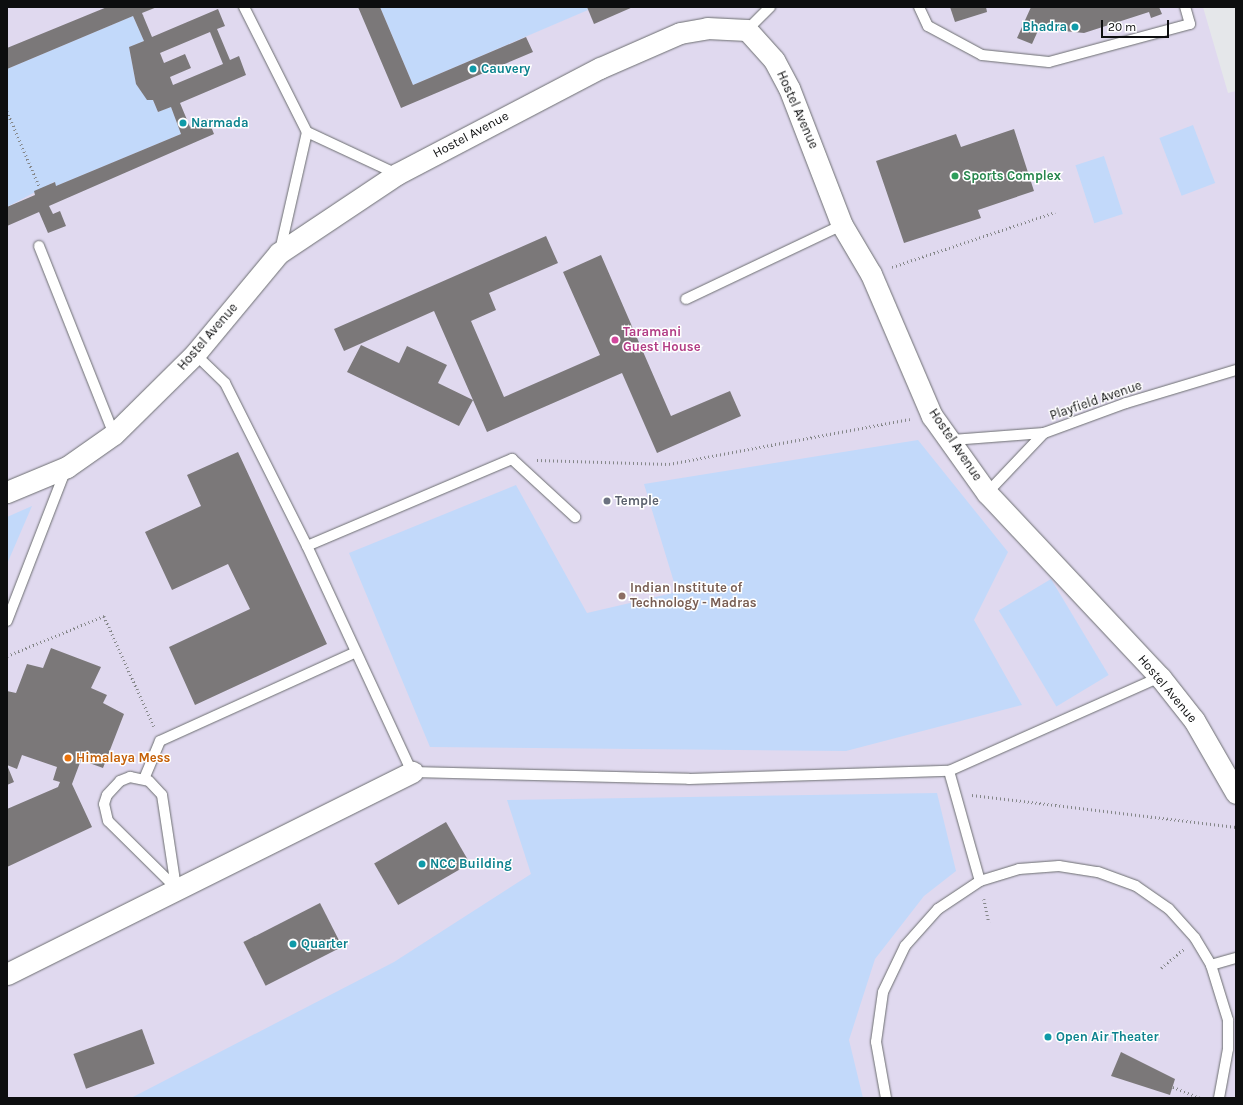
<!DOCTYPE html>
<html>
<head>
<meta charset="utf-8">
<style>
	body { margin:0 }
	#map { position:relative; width:1243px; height:1105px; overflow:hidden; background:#e5e7ea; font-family:Karla,sans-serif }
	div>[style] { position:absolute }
	.education>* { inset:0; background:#e0d9ef }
	.green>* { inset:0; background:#c2d9fa; transform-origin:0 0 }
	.building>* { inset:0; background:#7b7879; transform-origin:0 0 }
	.path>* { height:2.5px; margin-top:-1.25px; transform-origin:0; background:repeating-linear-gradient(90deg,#858789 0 1px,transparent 0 4px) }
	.roads { filter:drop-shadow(0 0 1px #6c6e70) drop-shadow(0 0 1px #6c6e70) }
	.lane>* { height:10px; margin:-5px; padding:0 5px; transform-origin:5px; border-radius:5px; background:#fff }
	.street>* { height:21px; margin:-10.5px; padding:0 10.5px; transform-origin:10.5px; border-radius:10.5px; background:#fff }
	.dots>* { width:11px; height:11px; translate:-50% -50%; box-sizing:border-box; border:2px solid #fff; border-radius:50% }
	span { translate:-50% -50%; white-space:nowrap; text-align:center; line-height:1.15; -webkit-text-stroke:3px #fff; paint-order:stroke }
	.culture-label { font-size:13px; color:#0d838f; font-weight:700 }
	.right { translate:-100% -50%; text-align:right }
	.left { translate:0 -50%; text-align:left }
	.street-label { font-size:13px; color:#0d0e0f }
	.leisure-label { font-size:13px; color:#27864d; font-weight:700 }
	.hotel-label { font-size:13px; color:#b23c85; font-weight:700 }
	.worship-label { font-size:13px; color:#5b616d; font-weight:700 }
	.education-label { font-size:13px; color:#785e54; font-weight:700 }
	.food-label { font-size:13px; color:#c56008; font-weight:700 }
	.frame { position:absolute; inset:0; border:8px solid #0d0e0f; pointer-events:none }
	.scale { position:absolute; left:1101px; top:20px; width:68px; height:18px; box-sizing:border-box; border:2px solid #0d0e0f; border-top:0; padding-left:5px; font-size:12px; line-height:14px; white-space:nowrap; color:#0d0e0f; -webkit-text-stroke:3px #fff; paint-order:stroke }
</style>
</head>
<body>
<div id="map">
	<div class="education">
		<i style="clip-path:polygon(7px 7px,1203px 7px,1228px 93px,1236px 91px,1236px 1098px,7px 1098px)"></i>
	</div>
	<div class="green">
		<i style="clip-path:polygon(380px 7px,587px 7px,588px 10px,413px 85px)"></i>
		<i style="clip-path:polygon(133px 16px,144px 41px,129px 47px,136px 84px,147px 99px,153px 100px,158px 112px,171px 107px,181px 134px,56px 186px,54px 182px,7px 207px,7px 69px)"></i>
		<i style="left:1193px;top:125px;width:62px;height:36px;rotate:69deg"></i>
		<i style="left:1104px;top:156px;width:61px;height:30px;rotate:72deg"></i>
		<i style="clip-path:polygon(918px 440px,1008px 552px,974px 620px,1022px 705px,846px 751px,430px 747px,349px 553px,516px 485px,587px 613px,677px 592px,644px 484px)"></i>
		<i style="clip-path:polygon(32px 506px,7px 564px,7px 517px)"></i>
		<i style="left:1051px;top:579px;width:112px;height:61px;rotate:59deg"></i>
		<i style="clip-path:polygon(937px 793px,956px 871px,924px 896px,875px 959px,849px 1040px,863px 1098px,131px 1098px,394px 962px,531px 874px,507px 800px)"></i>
	</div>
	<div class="building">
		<i style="clip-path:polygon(evenodd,107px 7px,157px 7px,142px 13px,152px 37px,218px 9px,225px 26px,217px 29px,230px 60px,239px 56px,246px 75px,180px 103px,190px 127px,208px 119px,214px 134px,49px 206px,53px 214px,60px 211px,66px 226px,48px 233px,39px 212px,7px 226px,7px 207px,35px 195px,34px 191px,55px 182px,56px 186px,181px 134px,171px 107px,158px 112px,153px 100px,147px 100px,136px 84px,129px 47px,144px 41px,133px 16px,7px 69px,7px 48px,107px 7px,210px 32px,223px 64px,173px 85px,170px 77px,191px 68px,185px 54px,164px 63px,160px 53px,210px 32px)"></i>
		<i style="clip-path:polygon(358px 7px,380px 7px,413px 85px,526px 37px,533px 52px,401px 108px)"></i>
		<i style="clip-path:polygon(587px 7px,633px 7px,594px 24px)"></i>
		<i style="clip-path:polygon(950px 7px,986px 7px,987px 12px,955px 22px)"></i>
		<i style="clip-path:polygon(1031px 7px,1159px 7px,1162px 14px,1151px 18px,1149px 12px,1084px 33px,1054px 30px,1041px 24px,1032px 44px,1017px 38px)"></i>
		<i style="clip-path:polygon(1014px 129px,1034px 191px,978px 210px,981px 218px,904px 243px,876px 161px,956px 134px,961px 147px)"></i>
		<i style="clip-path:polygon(546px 236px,558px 263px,489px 293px,496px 310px,471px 321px,504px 397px,600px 355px,563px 272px,601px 255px,671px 416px,730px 391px,741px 416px,657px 453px,622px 373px,487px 432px,434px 311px,344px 351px,334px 329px)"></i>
		<i style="clip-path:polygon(361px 345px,399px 363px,407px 346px,447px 365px,438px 383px,473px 400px,459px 426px,347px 372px)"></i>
		<i style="clip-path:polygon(238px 452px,327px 644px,195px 705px,169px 647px,250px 609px,228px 564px,172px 590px,145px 532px,201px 506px,187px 475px)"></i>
		<i style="clip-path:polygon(51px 648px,101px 667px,91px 688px,107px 695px,103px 703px,124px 714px,103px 768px,81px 760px,72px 784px,92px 827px,7px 867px,7px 809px,58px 787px,60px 782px,53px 780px,57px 767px,22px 755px,17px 769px,7px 765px,14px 782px,7px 785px,7px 691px,16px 693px,27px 664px,43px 668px)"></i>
		<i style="left:446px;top:822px;width:48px;height:83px;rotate:60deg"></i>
		<i style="left:320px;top:903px;width:49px;height:86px;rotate:63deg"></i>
		<i style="left:142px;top:1029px;width:37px;height:73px;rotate:70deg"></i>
		<i style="clip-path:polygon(1121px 1052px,1175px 1079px,1170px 1095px,1111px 1076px)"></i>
	</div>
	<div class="path">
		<i style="left:7px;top:111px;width:84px;rotate:66.8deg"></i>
		<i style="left:892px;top:267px;width:172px;rotate:-18.6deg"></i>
		<i style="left:537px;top:460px;width:132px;rotate:1.7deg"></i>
		<i style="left:669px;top:464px;width:245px;rotate:-10.6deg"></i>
		<i style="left:7px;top:656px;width:105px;rotate:-22.4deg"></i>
		<i style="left:104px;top:616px;width:121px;rotate:65.6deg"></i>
		<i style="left:972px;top:795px;width:266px;rotate:6.9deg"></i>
		<i style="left:984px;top:899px;width:24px;rotate:78deg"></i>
		<i style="left:1161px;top:968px;width:30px;rotate:-40deg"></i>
		<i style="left:1173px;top:1087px;width:29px;rotate:22deg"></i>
	</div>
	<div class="roads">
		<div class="lane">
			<i style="left:244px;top:7px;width:140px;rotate:63.3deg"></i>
			<i style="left:307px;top:132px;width:122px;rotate:102.8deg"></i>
			<i style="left:919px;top:7px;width:21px;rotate:65deg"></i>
			<i style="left:928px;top:26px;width:61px;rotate:28.2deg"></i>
			<i style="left:982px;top:55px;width:67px;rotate:6deg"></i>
			<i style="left:1049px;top:62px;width:146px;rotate:-15.1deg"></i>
			<i style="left:1190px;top:24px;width:18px;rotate:-106deg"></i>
			<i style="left:747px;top:30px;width:33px;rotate:-45deg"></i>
			<i style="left:307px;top:132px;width:99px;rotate:25deg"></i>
			<i style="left:39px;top:246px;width:202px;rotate:68.3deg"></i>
			<i style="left:686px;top:299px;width:173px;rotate:-25.4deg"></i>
			<i style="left:195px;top:354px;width:42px;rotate:44deg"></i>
			<i style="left:225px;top:383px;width:182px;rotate:63.3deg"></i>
			<i style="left:307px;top:546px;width:249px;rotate:65.1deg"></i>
			<i style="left:412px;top:772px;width:277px;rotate:1.4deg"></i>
			<i style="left:689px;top:779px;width:260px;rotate:-1.8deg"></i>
			<i style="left:949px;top:771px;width:231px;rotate:-24deg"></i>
			<i style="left:952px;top:440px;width:92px;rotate:-4.4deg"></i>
			<i style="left:987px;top:493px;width:83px;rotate:-46.5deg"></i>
			<i style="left:1044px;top:433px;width:87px;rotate:-20.1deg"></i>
			<i style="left:1126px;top:403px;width:115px;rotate:-16.7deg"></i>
			<i style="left:307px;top:546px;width:223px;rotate:-23deg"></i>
			<i style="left:512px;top:459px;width:86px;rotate:42.6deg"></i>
			<i style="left:7px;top:621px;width:163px;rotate:-68.8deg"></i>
			<i style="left:949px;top:771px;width:114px;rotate:74.3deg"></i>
			<i style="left:130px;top:777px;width:19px;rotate:12deg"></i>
			<i style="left:149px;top:781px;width:19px;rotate:47deg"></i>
			<i style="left:162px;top:795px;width:94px;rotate:81.4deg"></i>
			<i style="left:176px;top:888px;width:95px;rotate:-135.4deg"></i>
			<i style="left:108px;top:821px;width:17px;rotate:-103deg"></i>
			<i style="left:104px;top:804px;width:9px;rotate:-72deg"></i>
			<i style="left:107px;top:795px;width:19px;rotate:-47deg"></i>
			<i style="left:120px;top:781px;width:11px;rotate:-22deg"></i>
			<i style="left:144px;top:779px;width:41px;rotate:-67.2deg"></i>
			<i style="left:160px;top:741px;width:215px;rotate:-24.4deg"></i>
			<i style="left:1211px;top:965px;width:26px;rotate:-16deg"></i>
			<i style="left:886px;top:1098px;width:57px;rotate:-100.1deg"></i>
			<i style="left:876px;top:1042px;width:50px;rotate:-82deg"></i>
			<i style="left:883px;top:992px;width:51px;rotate:-64.4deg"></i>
			<i style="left:905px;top:946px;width:50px;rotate:-48.3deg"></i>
			<i style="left:938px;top:909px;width:50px;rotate:-33.7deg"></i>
			<i style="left:980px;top:881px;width:41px;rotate:-17.1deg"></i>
			<i style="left:1019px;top:869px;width:40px;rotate:-4.3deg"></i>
			<i style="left:1059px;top:866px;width:39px;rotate:9deg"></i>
			<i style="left:1098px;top:872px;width:40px;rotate:20.2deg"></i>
			<i style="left:1136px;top:886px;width:40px;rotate:34.9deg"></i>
			<i style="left:1169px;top:909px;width:39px;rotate:48deg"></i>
			<i style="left:1195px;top:938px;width:31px;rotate:59deg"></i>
			<i style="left:1211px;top:965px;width:58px;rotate:72.8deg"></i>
			<i style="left:1228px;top:1020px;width:29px;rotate:90deg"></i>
			<i style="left:1228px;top:1049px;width:50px;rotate:100.4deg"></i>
		</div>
		<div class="street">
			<i style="left:7px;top:492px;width:65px;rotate:-22.6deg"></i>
			<i style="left:67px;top:467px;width:57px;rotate:-35.1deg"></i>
			<i style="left:114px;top:434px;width:114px;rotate:-44.6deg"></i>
			<i style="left:195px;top:354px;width:131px;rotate:-50.3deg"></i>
			<i style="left:279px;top:253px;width:142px;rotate:-33.8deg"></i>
			<i style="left:397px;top:174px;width:229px;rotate:-27.6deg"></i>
			<i style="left:600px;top:68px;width:87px;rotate:-23.6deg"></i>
			<i style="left:680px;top:33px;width:27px;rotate:-10deg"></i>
			<i style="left:707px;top:28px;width:40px;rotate:2.9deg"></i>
			<i style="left:747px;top:30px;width:40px;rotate:48deg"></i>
			<i style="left:774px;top:60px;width:32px;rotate:62deg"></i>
			<i style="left:789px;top:88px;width:147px;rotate:68.9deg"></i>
			<i style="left:842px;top:225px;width:57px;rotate:59.4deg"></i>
			<i style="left:871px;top:274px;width:155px;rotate:66.8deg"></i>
			<i style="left:932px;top:416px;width:95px;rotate:54.5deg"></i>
			<i style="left:987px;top:493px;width:253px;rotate:46.8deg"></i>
			<i style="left:1160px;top:677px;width:55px;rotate:51.7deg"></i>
			<i style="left:1194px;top:720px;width:84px;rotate:60.1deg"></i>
			<i style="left:7px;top:974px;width:453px;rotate:-26.5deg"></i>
		</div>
	</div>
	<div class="dots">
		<i style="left:1075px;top:27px;background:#0f9aa8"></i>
		<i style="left:473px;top:69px;background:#0f9aa8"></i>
		<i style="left:183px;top:123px;background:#0f9aa8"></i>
		<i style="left:955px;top:176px;background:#2e9e5b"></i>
		<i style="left:615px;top:340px;background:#d1479c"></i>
		<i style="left:607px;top:501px;background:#6b7280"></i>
		<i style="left:622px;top:596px;background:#8d6e63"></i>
		<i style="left:68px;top:758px;background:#e8710a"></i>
		<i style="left:422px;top:864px;background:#0f9aa8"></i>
		<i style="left:293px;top:944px;background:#0f9aa8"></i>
		<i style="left:1048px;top:1037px;background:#0f9aa8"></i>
	</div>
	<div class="culture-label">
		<span class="right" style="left:1067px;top:27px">Bhadra</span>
		<span class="left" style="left:481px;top:69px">Cauvery</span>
		<span class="left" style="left:191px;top:123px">Narmada</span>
		<span class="left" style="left:430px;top:864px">NCC Building</span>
		<span class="left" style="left:301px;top:944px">Quarter</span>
		<span class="left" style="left:1056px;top:1037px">Open Air Theater</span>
	</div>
	<div class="street-label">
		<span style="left:797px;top:110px;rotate:66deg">Hostel Avenue</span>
		<span style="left:471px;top:135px;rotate:-28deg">Hostel Avenue</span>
		<span style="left:208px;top:337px;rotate:-49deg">Hostel Avenue</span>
		<span style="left:1096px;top:401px;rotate:-19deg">Playfield Avenue</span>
		<span style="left:955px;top:445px;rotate:56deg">Hostel Avenue</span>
		<span style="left:1167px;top:689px;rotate:50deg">Hostel Avenue</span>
	</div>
	<div class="leisure-label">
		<span class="left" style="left:963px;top:176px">Sports Complex</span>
	</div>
	<div class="hotel-label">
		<span class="left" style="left:623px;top:340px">Taramani<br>Guest House</span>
	</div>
	<div class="worship-label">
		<span class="left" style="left:615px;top:501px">Temple</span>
	</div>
	<div class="education-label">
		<span class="left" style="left:630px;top:596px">Indian Institute of<br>Technology - Madras</span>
	</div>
	<div class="food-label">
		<span class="left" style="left:76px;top:758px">Himalaya Mess</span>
	</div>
	<div class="frame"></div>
	<div class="scale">20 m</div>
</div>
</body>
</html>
